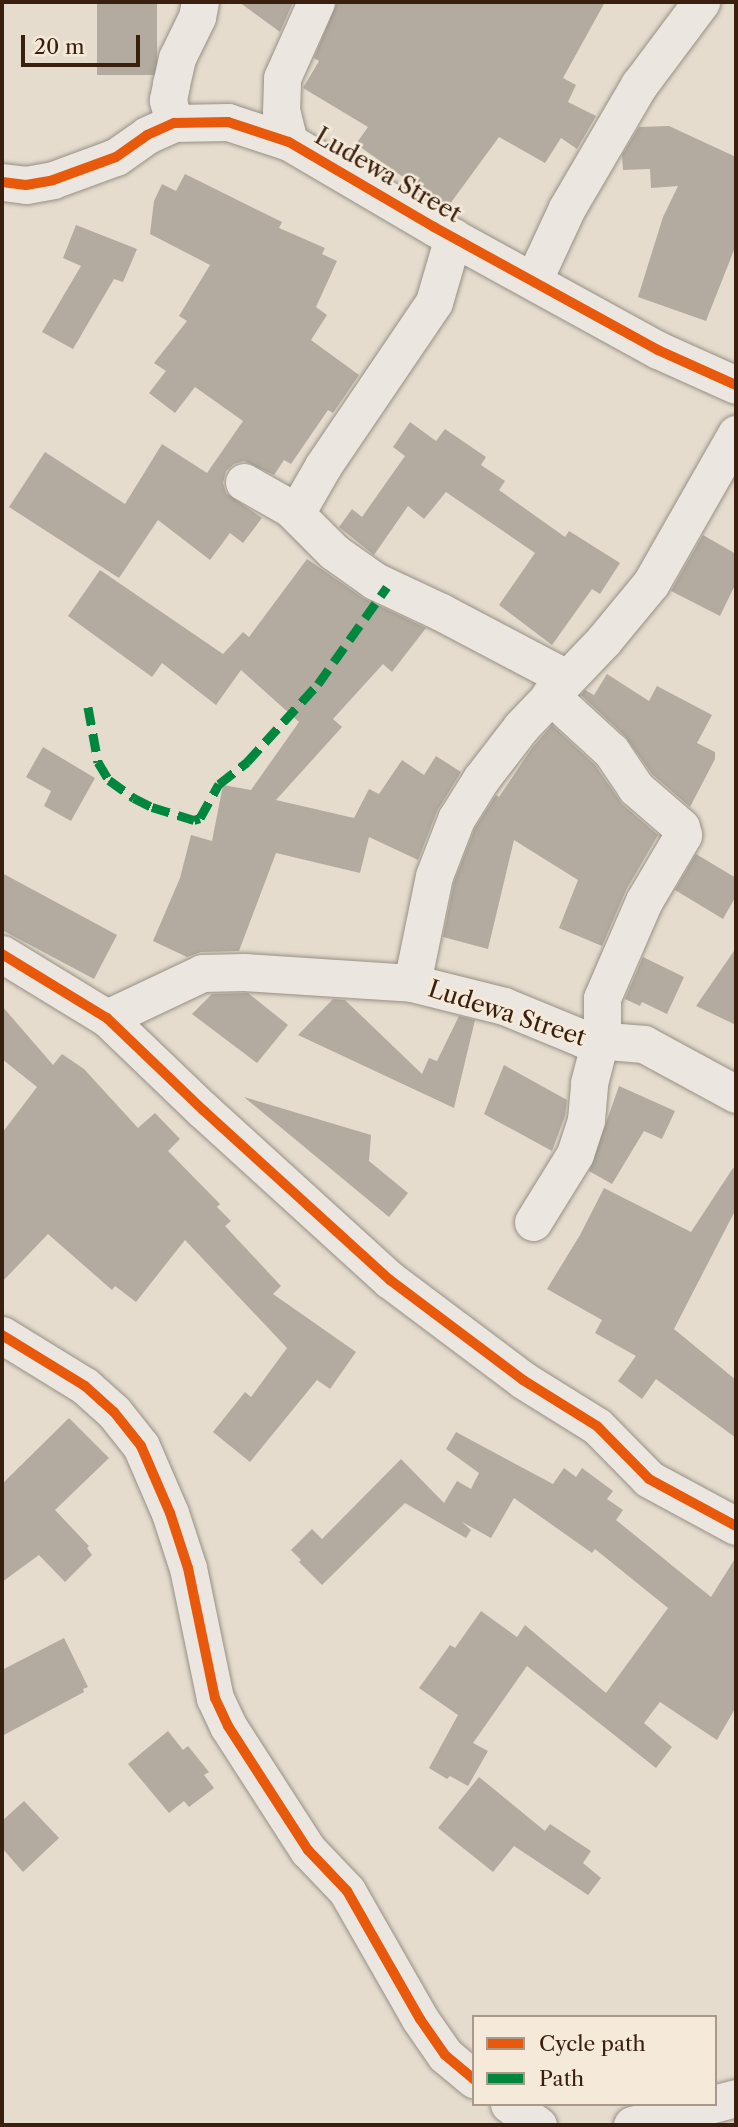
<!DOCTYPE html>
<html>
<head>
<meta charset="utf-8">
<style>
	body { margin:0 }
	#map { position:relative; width:738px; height:2127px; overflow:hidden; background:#e5dcce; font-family:"Libre Caslon Text",serif }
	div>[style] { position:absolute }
	.building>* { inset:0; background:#b3aba0; transform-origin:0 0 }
	.roads { filter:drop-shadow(0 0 2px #989085) drop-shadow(0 0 2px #989085) }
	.minor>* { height:37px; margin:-18.5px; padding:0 18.5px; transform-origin:18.5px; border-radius:18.5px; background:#ebe6df }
	.quiet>* { height:9px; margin-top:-4.5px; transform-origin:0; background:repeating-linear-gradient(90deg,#00873e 0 18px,transparent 0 27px) }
	.cycleway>* { height:10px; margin:-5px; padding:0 5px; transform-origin:5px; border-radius:5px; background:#e8590c }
	span { translate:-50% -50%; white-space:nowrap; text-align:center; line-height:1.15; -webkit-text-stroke:5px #f5ead9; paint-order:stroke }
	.street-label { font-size:24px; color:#3a1f0f }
	.frame { position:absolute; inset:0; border:4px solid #3a1f0f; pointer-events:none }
	.legend { position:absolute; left:472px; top:2015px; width:245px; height:91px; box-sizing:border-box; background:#f5ead9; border:2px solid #a98; margin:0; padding:9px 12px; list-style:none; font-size:21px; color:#3a1f0f }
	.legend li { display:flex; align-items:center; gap:14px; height:35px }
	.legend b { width:35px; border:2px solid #a98 }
	.scale { position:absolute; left:21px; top:35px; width:119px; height:32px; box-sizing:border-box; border:4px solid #3a1f0f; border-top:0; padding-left:9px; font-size:21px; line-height:24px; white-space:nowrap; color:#3a1f0f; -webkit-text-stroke:5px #f5ead9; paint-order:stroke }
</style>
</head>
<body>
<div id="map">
	<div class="building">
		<i style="left:97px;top:2px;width:60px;height:73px"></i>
		<i style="clip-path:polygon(239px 2px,293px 2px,280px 32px)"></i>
		<i style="clip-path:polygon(337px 2px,605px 2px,563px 78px,576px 85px,568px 102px,596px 116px,577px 149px,561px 138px,545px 163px,499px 137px,447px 208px,356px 144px,368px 127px,303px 88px,319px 61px,314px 58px)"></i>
		<i style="clip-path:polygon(669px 126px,736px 157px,736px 245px,706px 321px,638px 297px,663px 217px,678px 186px,651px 188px,650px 169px,623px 170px,622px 155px,639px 127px)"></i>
		<i style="clip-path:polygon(185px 174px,282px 222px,279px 228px,325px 248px,322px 254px,337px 261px,316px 307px,327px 315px,311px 340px,359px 375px,333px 413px,328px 410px,291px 464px,284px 460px,274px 475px,244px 461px,234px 464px,226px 471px,223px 483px,226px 493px,262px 518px,243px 543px,230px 533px,210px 560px,158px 520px,119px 578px,9px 507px,45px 452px,125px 504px,162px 444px,207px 473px,243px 421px,195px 387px,175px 413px,149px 393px,166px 371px,154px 363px,187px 321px,179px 316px,210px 265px,150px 234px,154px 201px,162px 184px,176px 191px)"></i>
		<i style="clip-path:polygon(76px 225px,137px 249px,123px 282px,114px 279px,73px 349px,42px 332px,81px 266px,63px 258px)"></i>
		<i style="clip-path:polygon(410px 422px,436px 441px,445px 429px,486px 457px,481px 465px,505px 481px,499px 490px,565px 537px,569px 531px,620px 563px,600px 594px,592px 589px,552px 645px,499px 605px,535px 553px,446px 492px,424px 519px,408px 506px,374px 555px,339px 527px,352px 509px,362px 517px,405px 456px,393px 447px)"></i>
		<i style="clip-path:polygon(703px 535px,736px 554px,736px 583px,720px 616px,671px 591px)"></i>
		<i style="clip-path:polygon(307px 559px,363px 598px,426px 628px,392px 672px,383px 664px,333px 719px,342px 727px,276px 800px,354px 818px,369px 789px,379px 794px,402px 760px,424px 775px,436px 756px,461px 772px,437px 811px,418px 860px,369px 837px,360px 873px,276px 853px,239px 951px,201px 952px,187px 957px,153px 941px,180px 878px,191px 835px,212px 841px,223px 785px,251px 790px,299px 722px,241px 670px,216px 705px,162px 663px,152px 677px,68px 616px,100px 570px,223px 654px,243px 632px,249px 637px)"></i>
		<i style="clip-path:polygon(607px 674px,649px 701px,657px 686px,712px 715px,697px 743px,715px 752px,715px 759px,690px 807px,652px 774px,625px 736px,581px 695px,585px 690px,594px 695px)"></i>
		<i style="clip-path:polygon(552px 725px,595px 765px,622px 804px,658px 835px,626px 890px,602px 946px,559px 928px,578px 880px,514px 840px,488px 949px,443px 937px,454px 882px,475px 828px,496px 795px,499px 797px,532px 748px)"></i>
		<i style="clip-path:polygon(43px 747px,95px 778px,71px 821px,44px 806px,51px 791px,26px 777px)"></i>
		<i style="clip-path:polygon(696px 854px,736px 878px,736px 896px,723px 919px,675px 890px)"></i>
		<i style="clip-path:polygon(2px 873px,117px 935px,94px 979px,2px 930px)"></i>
		<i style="clip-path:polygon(736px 948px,736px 1025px,696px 1006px)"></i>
		<i style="clip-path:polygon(643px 957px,684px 977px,667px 1014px,642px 1002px,640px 1006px,625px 999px)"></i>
		<i style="clip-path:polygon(248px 993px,288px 1025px,257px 1063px,192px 1014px,212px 994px)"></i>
		<i style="clip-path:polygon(333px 999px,345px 1000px,422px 1074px,429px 1058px,437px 1061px,459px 1016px,475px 1020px,454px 1108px,298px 1035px)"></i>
		<i style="clip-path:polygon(2px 1006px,53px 1065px,62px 1054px,84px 1069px,138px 1128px,155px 1113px,180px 1139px,168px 1151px,220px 1204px,217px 1207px,231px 1221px,225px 1226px,281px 1286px,273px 1294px,356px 1352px,330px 1389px,317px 1380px,250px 1462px,213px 1432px,245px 1392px,251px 1397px,287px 1348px,185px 1240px,136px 1302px,115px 1286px,112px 1290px,48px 1234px,2px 1282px,2px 1133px,37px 1087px,2px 1059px)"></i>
		<i style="clip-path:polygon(504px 1065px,567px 1100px,565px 1116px,552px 1151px,484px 1114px)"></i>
		<i style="clip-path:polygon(619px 1086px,675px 1111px,662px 1139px,644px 1131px,612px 1184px,589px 1171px)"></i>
		<i style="clip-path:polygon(244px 1097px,371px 1135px,369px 1161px,408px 1193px,389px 1217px)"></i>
		<i style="clip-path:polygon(733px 1168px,736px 1170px,736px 1209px,674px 1329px,736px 1380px,736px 1438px,656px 1379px,642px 1399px,618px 1381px,636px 1356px,595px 1333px,602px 1320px,547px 1289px,580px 1235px,604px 1188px,691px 1232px)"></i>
		<i style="clip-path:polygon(69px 1418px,109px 1458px,55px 1510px,89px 1546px,87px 1548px,92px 1555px,65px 1582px,39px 1555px,2px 1582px,2px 1484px)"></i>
		<i style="clip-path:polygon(456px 1432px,553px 1484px,564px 1468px,576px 1477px,582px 1468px,613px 1491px,607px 1499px,623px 1510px,616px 1520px,711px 1597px,736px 1557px,736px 1707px,717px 1740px,660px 1702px,644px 1723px,672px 1747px,656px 1768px,527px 1666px,473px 1743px,488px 1751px,468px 1786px,450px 1776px,447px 1779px,429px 1768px,458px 1715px,419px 1688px,450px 1645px,455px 1648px,481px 1611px,517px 1637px,525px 1625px,606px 1693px,668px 1608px,595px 1549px,592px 1553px,514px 1498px,491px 1538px,462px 1522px,471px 1530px,466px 1538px,405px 1503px,322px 1585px,299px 1562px,301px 1560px,291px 1550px,312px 1529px,322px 1539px,401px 1459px,444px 1503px,457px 1481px,471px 1489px,479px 1473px,446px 1449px)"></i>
		<i style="clip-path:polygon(64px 1638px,88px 1687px,83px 1689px,84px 1692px,2px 1736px,2px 1670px)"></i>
		<i style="clip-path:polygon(168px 1731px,183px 1750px,188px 1746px,209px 1772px,204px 1775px,214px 1788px,189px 1807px,184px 1801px,169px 1813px,128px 1764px)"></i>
		<i style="clip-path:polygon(479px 1777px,545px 1831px,550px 1824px,591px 1851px,583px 1863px,601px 1878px,588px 1895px,514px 1846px,493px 1872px,438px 1828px)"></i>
		<i style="clip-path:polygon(24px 1801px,59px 1838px,23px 1872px,2px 1848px,2px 1821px)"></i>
	</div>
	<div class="roads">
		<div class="minor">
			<i style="left:174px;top:123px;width:24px;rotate:-105deg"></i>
			<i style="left:168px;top:100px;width:16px;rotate:-79deg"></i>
			<i style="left:171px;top:84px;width:27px;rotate:-77deg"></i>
			<i style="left:177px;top:58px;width:46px;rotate:-64deg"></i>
			<i style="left:197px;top:17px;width:15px;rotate:-79deg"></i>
			<i style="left:289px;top:142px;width:32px;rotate:-104deg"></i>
			<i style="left:281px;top:111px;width:33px;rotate:-88deg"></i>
			<i style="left:282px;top:78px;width:83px;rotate:-65.9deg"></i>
			<i style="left:2px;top:182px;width:24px;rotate:7deg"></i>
			<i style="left:26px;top:185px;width:27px;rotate:-10deg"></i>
			<i style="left:53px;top:180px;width:67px;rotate:-20.1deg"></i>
			<i style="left:116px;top:157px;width:38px;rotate:-35deg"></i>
			<i style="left:147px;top:135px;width:30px;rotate:-24deg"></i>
			<i style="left:174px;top:123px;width:54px;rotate:-1.1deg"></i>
			<i style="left:228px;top:122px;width:64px;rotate:18.2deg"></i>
			<i style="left:289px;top:142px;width:168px;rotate:30.4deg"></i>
			<i style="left:434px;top:227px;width:256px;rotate:28.8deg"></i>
			<i style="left:658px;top:350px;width:85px;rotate:24.2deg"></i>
			<i style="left:534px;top:279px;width:78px;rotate:-65.1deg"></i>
			<i style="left:567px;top:208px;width:143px;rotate:-59.7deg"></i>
			<i style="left:639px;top:85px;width:104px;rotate:-53.2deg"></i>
			<i style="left:244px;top:482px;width:53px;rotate:29.5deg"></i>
			<i style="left:290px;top:508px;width:62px;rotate:45deg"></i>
			<i style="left:334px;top:552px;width:50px;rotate:35.3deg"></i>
			<i style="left:375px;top:581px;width:73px;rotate:25.2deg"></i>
			<i style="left:441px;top:612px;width:141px;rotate:27.8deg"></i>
			<i style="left:296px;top:513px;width:54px;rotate:-60.1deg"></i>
			<i style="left:323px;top:466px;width:198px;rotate:-55.9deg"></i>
			<i style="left:434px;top:302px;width:68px;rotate:-73.7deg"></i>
			<i style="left:2px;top:954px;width:123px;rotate:31.4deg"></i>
			<i style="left:107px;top:1018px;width:133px;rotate:43.8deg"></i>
			<i style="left:203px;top:1110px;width:253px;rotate:42.3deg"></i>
			<i style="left:390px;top:1280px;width:166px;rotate:36.9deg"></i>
			<i style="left:523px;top:1380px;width:87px;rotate:31.9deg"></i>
			<i style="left:597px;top:1426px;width:74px;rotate:45.5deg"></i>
			<i style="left:649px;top:1479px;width:99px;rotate:28.4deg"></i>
			<i style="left:412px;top:983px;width:109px;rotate:-78.4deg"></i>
			<i style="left:434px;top:876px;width:61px;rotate:-68.9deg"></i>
			<i style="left:456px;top:819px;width:47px;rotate:-58deg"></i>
			<i style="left:481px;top:779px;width:66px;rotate:-52.4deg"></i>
			<i style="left:521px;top:727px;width:120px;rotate:-46.3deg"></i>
			<i style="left:604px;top:640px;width:74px;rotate:-50.5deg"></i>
			<i style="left:651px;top:583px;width:172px;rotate:-60.3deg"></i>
			<i style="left:107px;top:1018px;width:105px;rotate:-25.3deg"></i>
			<i style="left:202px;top:973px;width:42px;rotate:-1.4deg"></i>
			<i style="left:244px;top:972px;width:168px;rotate:3.7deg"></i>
			<i style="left:412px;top:983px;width:95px;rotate:14deg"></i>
			<i style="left:504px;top:1006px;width:87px;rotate:22.4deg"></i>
			<i style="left:584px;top:1039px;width:60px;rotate:4.8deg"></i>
			<i style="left:644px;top:1044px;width:105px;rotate:28.5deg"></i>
			<i style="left:533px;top:1222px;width:80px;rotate:-58.3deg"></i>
			<i style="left:575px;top:1154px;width:36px;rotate:-72deg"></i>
			<i style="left:586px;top:1120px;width:37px;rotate:-85deg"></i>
			<i style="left:589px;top:1083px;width:52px;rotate:-75.4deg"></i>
			<i style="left:602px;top:1033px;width:35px;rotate:-90deg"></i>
			<i style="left:602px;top:998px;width:106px;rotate:-66.6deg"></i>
			<i style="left:644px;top:901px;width:77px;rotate:-59.4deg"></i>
			<i style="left:683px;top:835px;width:8px;rotate:-104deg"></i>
			<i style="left:681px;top:827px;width:60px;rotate:-139.1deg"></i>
			<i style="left:636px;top:788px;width:45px;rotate:-124deg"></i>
			<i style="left:611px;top:751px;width:83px;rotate:-137.4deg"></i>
			<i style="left:2px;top:1335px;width:97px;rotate:31.6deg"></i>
			<i style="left:85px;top:1386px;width:39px;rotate:42deg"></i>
			<i style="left:114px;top:1412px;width:43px;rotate:51.5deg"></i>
			<i style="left:141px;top:1446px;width:73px;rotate:66.6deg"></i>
			<i style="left:170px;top:1513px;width:58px;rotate:71.9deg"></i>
			<i style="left:188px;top:1568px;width:133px;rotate:78.3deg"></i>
			<i style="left:215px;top:1698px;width:31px;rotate:65deg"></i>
			<i style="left:228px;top:1726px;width:148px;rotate:57.2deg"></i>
			<i style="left:308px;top:1850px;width:57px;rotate:46.4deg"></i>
			<i style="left:347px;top:1891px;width:147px;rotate:60.3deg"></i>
			<i style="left:420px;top:2019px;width:44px;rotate:55.2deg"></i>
			<i style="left:445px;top:2055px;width:38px;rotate:40deg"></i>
			<i style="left:509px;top:2104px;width:36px;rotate:36deg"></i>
			<i style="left:632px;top:2125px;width:107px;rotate:-14.6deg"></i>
		</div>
	</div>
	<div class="quiet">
		<i style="left:88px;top:707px;width:56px;rotate:79.7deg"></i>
		<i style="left:98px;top:762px;width:21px;rotate:59deg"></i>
		<i style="left:109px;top:780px;width:31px;rotate:36deg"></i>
		<i style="left:134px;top:798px;width:20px;rotate:27deg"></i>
		<i style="left:152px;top:807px;width:44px;rotate:17.2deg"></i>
		<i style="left:194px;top:820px;width:6px;rotate:-18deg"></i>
		<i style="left:200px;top:818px;width:39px;rotate:-61deg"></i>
		<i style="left:219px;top:784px;width:36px;rotate:-38deg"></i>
		<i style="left:247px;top:762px;width:105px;rotate:-47.7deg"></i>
		<i style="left:318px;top:684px;width:119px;rotate:-54.6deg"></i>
	</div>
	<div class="cycleway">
		<i style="left:2px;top:182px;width:24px;rotate:7deg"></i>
		<i style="left:26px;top:185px;width:27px;rotate:-10deg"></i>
		<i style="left:53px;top:180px;width:67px;rotate:-20.1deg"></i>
		<i style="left:116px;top:157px;width:38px;rotate:-35deg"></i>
		<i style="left:147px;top:135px;width:30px;rotate:-24deg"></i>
		<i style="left:174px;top:123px;width:54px;rotate:-1.1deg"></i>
		<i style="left:228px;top:122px;width:64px;rotate:18.2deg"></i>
		<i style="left:289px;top:142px;width:168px;rotate:30.4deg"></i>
		<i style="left:434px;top:227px;width:256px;rotate:28.8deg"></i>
		<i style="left:658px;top:350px;width:85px;rotate:24.2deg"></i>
		<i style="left:2px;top:954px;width:123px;rotate:31.4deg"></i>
		<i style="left:107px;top:1018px;width:133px;rotate:43.8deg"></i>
		<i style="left:203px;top:1110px;width:253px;rotate:42.3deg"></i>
		<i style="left:390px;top:1280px;width:166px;rotate:36.9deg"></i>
		<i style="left:523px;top:1380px;width:87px;rotate:31.9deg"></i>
		<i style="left:597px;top:1426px;width:74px;rotate:45.5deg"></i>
		<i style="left:649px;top:1479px;width:99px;rotate:28.4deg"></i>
		<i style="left:2px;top:1335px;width:97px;rotate:31.6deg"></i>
		<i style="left:85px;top:1386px;width:39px;rotate:42deg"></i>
		<i style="left:114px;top:1412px;width:43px;rotate:51.5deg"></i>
		<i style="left:141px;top:1446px;width:73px;rotate:66.6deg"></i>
		<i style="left:170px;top:1513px;width:58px;rotate:71.9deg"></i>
		<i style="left:188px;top:1568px;width:133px;rotate:78.3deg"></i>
		<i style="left:215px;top:1698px;width:31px;rotate:65deg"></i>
		<i style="left:228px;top:1726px;width:148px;rotate:57.2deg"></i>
		<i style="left:308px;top:1850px;width:57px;rotate:46.4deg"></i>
		<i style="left:347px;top:1891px;width:147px;rotate:60.3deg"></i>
		<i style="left:420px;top:2019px;width:44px;rotate:55.2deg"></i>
		<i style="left:445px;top:2055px;width:38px;rotate:40deg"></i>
	</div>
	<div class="street-label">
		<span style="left:388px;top:175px;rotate:30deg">Ludewa Street</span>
		<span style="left:507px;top:1013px;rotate:18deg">Ludewa Street</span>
	</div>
	<div class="frame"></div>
	<ul class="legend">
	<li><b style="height:9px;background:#e8590c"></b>Cycle path</li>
	<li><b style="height:9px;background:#00873e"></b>Path</li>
	</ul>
	<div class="scale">20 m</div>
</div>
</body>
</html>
